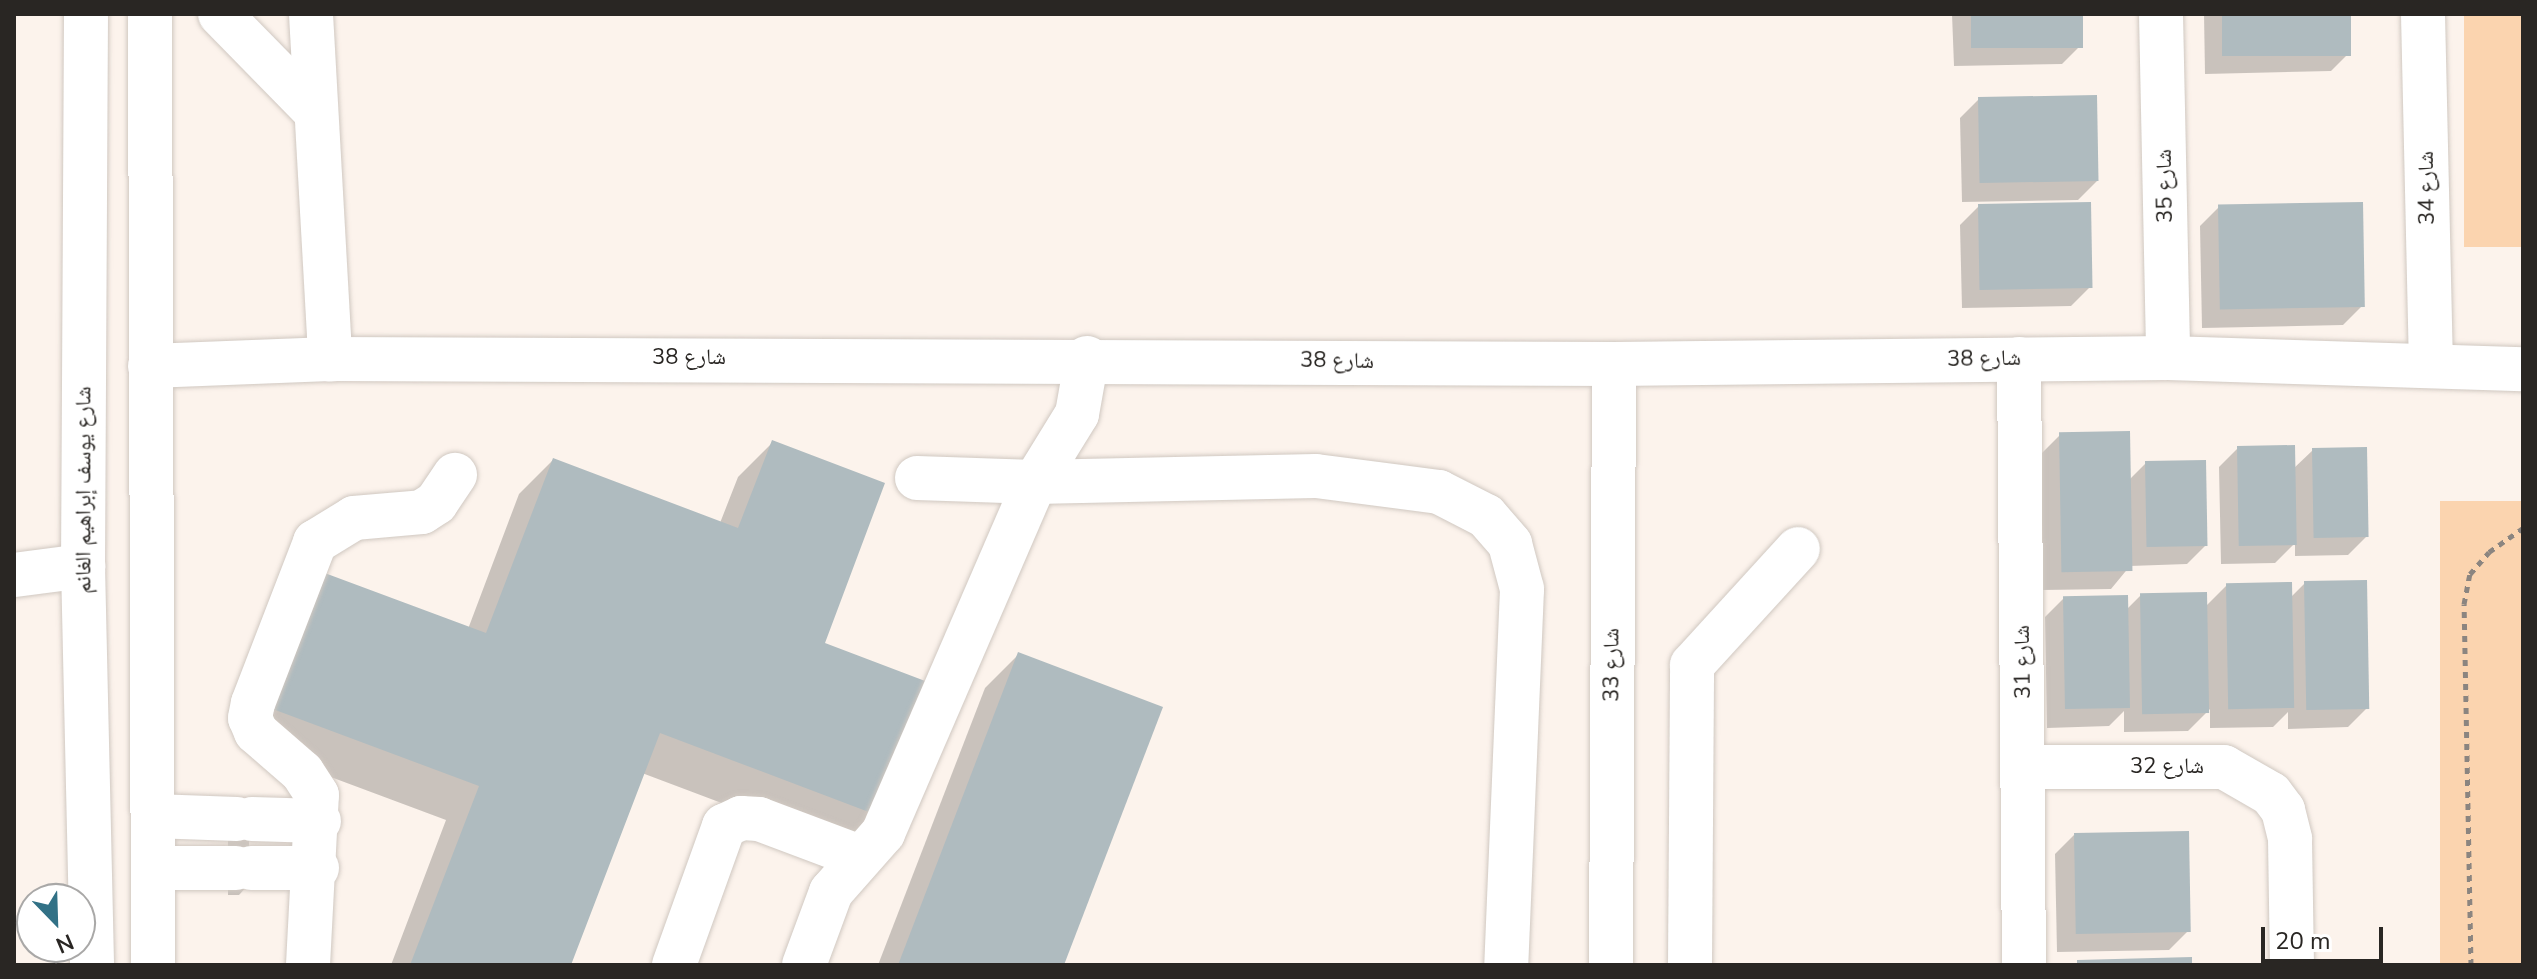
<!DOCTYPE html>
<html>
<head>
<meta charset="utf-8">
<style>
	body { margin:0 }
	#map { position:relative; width:2537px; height:979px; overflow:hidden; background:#fcf3ec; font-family:"Nunito Sans","Noto Naskh Arabic",sans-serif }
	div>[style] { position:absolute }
	.green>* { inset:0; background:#fbd4af; transform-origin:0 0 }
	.shadow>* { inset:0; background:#0003 }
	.building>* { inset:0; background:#afbbbf; transform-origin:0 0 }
	.path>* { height:5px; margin-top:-2.5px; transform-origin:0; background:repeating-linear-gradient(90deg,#8b8580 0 6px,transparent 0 12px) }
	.roads { filter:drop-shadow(0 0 2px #d0c8c1) drop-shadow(0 0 2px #d0c8c1) }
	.minor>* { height:44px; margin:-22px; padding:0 22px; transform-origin:22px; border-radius:22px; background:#fff }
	span { translate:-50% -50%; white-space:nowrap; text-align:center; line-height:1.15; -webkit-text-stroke:8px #fff; paint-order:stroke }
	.street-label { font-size:22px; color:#292623 }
	.frame { position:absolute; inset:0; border:16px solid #292623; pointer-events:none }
	.north { position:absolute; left:16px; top:883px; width:80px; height:80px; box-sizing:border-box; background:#fff; border:2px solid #a9a8a7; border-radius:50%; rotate:157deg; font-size:22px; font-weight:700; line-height:32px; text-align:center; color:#292623 }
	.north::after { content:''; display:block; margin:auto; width:28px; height:36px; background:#327186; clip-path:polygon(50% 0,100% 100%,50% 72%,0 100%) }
	.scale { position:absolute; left:2261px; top:927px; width:122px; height:36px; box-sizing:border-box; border:4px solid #292623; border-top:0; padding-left:10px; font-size:24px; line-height:28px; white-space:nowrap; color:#292623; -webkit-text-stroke:6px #fff; paint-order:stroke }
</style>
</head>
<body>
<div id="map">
	<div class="green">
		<i style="left:2464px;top:14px;width:59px;height:233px"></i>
		<i style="left:2523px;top:501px;width:464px;height:83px;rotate:90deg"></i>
	</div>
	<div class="shadow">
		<i style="clip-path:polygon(1952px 14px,2081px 14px,2081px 45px,2062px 64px,1954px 66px)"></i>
		<i style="clip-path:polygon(2204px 14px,2349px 14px,2350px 52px,2331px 71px,2205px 74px)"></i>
		<i style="clip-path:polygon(1979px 99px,2097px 181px,2078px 200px,1962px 202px,1960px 118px)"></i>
		<i style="clip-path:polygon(1979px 206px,2090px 287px,2071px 306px,1962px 308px,1960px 225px)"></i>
		<i style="clip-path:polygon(2219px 207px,2362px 306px,2343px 325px,2202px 328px,2200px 226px)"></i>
		<i style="clip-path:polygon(2060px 435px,2128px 481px,2146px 463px,2206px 545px,2187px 564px,2130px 566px,2111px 589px,2043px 590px,2041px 454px)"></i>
		<i style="clip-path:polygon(772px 443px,822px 644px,880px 816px,846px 850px,642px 773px,568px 965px,391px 965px,446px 820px,237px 742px,289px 608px,468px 629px,519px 494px,553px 460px,720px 523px,738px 477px)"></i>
		<i style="clip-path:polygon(2238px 448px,2293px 469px,2313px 450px,2367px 536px,2348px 555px,2295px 556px,2295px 543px,2275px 563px,2221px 564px,2219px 467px)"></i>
		<i style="clip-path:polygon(2305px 583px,2367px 708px,2348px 727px,2288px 729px,2288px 712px,2273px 727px,2210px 728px,2210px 709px,2188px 731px,2124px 732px,2124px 711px,2109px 726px,2047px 728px,2045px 617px,2064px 598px,2126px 610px,2141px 595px,2205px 607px,2227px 585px,2290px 598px)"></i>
		<i style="clip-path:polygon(1019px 654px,1061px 965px,878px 965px,985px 688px)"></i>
		<i style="clip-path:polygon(250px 805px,248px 885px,239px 895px,228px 895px,228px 815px)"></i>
		<i style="clip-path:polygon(2074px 835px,2188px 931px,2169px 950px,2057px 952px,2055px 854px)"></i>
	</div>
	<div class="building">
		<i style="left:1971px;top:14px;width:112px;height:34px"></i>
		<i style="left:2222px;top:14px;width:129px;height:42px"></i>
		<i style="left:2097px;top:95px;width:86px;height:119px;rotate:89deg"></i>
		<i style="left:2091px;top:202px;width:86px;height:113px;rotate:89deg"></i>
		<i style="left:2363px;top:202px;width:105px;height:145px;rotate:89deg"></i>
		<i style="left:2130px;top:431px;width:140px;height:71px;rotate:89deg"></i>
		<i style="clip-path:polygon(772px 440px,885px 483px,825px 643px,933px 684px,882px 817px,660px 733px,571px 965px,410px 965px,479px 786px,270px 708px,322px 572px,486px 633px,553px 458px,738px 528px)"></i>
		<i style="left:2295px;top:445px;width:100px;height:58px;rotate:89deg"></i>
		<i style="left:2367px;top:447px;width:90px;height:55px;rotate:89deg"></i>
		<i style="left:2206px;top:460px;width:86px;height:61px;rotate:89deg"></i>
		<i style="left:2367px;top:580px;width:129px;height:63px;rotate:89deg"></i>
		<i style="left:2292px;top:582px;width:126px;height:66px;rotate:89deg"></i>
		<i style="left:2207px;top:592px;width:121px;height:67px;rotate:89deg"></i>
		<i style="left:2128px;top:595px;width:113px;height:65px;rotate:89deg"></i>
		<i style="clip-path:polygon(1018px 652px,1163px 707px,1064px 965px,898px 965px)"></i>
		<i style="left:2189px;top:831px;width:101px;height:115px;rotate:89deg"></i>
		<i style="clip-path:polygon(2192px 957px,2192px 965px,2077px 965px,2077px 960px)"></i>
	</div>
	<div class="path">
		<i style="left:2471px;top:965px;width:361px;rotate:-91.1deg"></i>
		<i style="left:2464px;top:604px;width:31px;rotate:-79deg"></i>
		<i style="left:2470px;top:574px;width:29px;rotate:-49deg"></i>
		<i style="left:2489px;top:552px;width:42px;rotate:-35.2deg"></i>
	</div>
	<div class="roads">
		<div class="minor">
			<i style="left:86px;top:14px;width:552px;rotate:90.31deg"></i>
			<i style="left:83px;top:566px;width:399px;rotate:88.7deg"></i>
			<i style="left:150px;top:14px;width:951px;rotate:89.82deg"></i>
			<i style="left:220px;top:14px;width:133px;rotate:45.6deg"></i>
			<i style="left:311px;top:14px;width:346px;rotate:86.8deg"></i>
			<i style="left:2161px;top:14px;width:344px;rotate:88.8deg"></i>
			<i style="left:2423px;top:14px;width:348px;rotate:88.7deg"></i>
			<i style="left:2019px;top:359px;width:606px;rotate:89.53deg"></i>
			<i style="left:150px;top:366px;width:180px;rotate:-2.2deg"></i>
			<i style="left:330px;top:359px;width:1284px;rotate:0.22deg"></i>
			<i style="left:1614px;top:364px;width:554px;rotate:-0.62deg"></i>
			<i style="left:2168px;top:358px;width:355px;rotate:1.8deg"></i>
			<i style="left:917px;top:478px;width:118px;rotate:1.9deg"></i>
			<i style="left:1035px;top:482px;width:281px;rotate:-1.2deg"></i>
			<i style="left:1316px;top:476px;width:124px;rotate:7.4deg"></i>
			<i style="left:1439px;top:492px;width:53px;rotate:27.1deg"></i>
			<i style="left:1486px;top:516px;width:37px;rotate:49deg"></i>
			<i style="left:1510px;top:544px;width:47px;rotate:75.1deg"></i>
			<i style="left:1522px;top:589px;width:376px;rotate:92.4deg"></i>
			<i style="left:14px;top:575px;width:70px;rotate:-7.4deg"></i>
			<i style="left:2025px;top:767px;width:199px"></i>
			<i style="left:2224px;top:767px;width:54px;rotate:29.9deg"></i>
			<i style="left:2271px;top:794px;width:20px;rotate:53deg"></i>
			<i style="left:2283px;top:810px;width:30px;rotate:76deg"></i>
			<i style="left:2290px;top:839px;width:126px;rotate:89.1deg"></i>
			<i style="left:153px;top:816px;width:84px;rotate:2deg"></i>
			<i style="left:252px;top:819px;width:67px;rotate:1.7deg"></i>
			<i style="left:153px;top:868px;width:83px"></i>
			<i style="left:251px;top:868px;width:66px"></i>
			<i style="left:308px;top:965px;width:170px;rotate:-87deg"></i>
			<i style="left:317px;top:795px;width:27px;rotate:-123deg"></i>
			<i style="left:302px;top:772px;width:61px;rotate:-139deg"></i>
			<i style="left:256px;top:732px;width:15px;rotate:-113deg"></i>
			<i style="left:250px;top:718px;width:15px;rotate:-79deg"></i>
			<i style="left:253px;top:703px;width:173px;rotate:-68.9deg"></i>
			<i style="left:315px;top:542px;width:46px;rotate:-31.6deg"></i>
			<i style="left:354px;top:518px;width:68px;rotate:-5deg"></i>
			<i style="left:422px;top:512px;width:17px;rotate:-33deg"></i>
			<i style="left:436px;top:503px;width:34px;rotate:-56deg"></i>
			<i style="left:674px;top:965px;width:148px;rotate:-70.2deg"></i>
			<i style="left:724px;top:826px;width:19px;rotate:-25deg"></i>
			<i style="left:741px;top:818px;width:18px;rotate:3deg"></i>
			<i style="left:759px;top:819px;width:108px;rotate:20.6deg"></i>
			<i style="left:804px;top:965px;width:78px;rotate:-69.7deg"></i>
			<i style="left:831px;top:892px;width:79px;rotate:-48.6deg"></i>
			<i style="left:883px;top:833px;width:382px;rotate:-66.6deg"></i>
			<i style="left:1035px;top:482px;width:80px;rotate:-58.3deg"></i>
			<i style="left:1077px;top:414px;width:57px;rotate:-79.9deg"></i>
			<i style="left:1611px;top:965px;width:601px;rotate:-89.71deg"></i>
			<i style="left:1690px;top:965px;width:300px;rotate:-89.6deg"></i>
			<i style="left:1692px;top:665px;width:157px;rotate:-47.6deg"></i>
		</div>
	</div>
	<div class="street-label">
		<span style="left:2165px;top:186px;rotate:-91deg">شارع 35</span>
		<span style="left:2427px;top:188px;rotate:-91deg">شارع 34</span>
		<span style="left:689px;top:358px">شارع 38</span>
		<span style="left:1984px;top:359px;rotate:-1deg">شارع 38</span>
		<span style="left:1337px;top:361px;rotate:1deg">شارع 38</span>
		<span style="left:84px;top:490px;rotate:-90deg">شارع يوسف إبراهيم الغانم</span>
		<span style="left:2023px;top:662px;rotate:-91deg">شارع 31</span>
		<span style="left:1612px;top:665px;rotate:-90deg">شارع 33</span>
		<span style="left:2167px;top:767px">شارع 32</span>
	</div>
	<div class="frame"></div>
	<div class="north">N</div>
	<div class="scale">20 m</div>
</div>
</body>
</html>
